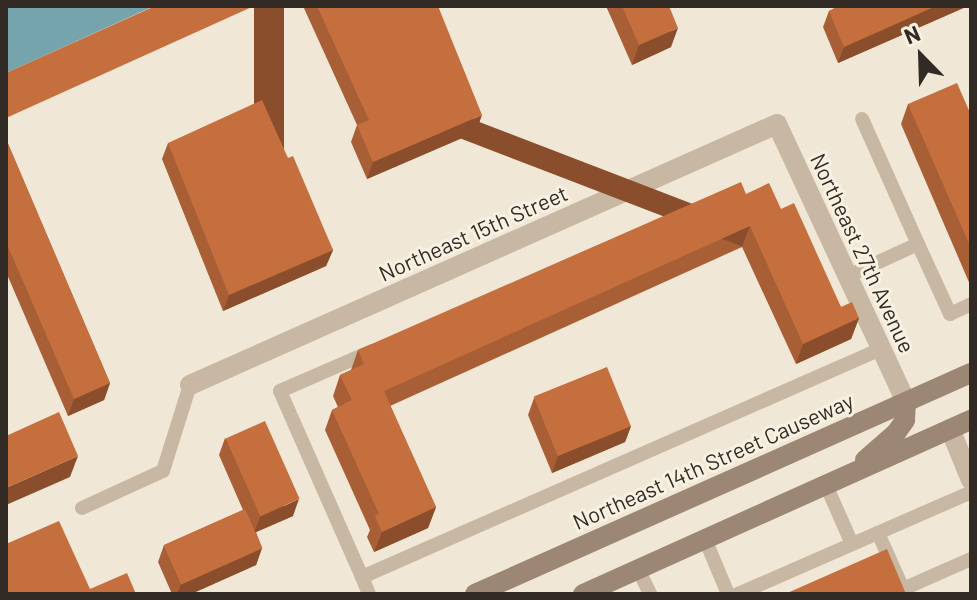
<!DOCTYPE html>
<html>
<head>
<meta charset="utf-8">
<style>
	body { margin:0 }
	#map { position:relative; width:977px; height:600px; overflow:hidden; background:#f0e7d6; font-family:Barlow,sans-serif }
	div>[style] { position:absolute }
	.water>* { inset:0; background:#75a4ad }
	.service>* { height:14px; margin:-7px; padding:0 7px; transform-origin:7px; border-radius:7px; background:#c8b8a3 }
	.minor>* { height:20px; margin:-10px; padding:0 10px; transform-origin:10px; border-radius:10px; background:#c8b8a3 }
	.secondary>* { height:20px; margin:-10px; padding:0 10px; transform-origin:10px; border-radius:10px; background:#9b8774 }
	.wall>* { inset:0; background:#a95f36 }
	.shaded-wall>* { inset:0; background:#8a4e2c; transform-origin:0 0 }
	.building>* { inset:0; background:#c56f3f; transform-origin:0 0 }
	span { translate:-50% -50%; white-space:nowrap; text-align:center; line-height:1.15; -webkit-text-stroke:6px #f8f1e2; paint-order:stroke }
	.street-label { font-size:22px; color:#322b25 }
	.frame { position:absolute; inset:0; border:8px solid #322b25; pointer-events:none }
	.north { position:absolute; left:881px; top:16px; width:80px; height:80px; -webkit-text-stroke:6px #f8f1e2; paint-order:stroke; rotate:337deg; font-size:22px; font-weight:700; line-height:32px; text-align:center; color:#322b25 }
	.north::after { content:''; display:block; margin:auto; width:28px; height:36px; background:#322b25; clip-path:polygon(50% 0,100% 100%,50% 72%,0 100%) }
</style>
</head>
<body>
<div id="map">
	<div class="water">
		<i style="clip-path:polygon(6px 6px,154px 6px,6px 73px)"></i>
	</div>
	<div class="service">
		<i style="left:918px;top:244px;width:77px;rotate:65.4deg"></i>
		<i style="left:950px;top:314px;width:23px;rotate:-25deg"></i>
		<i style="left:848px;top:276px;width:77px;rotate:-24.6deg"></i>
		<i style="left:918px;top:244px;width:137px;rotate:-114.1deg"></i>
		<i style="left:826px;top:485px;width:64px;rotate:66.2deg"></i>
		<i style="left:82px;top:508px;width:89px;rotate:-24.6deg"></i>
		<i style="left:163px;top:471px;width:90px;rotate:-72.6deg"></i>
		<i style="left:878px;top:533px;width:61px;rotate:65.9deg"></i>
		<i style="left:903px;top:589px;width:74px;rotate:-23.8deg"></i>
		<i style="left:705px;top:539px;width:60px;rotate:67.3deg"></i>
		<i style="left:638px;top:569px;width:28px;rotate:64deg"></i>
		<i style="left:362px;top:577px;width:203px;rotate:-113.8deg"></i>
		<i style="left:280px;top:391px;width:100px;rotate:-23.5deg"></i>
		<i style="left:369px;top:594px;width:18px;rotate:-112deg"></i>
		<i style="left:362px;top:577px;width:567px;rotate:-23.72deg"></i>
		<i style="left:738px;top:594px;width:254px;rotate:-23.6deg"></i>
	</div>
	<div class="minor">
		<i style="left:190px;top:385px;width:642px;rotate:-23.97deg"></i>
		<i style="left:777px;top:124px;width:306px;rotate:65.1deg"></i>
		<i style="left:950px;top:429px;width:55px;rotate:67.6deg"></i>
	</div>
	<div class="secondary">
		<i style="left:865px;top:460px;width:41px;rotate:-41.1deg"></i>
		<i style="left:896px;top:433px;width:16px;rotate:-55deg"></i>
		<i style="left:905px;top:420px;width:18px;rotate:-87deg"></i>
		<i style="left:475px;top:594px;width:543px;rotate:-24.02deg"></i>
		<i style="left:583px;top:594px;width:425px;rotate:-24.2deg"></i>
	</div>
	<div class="wall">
		<i style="clip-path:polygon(303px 6px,438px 6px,476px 132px,367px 179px,351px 142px,357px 125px)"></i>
		<i style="clip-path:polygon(606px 6px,669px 6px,671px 47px,632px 65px)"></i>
		<i style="clip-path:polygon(839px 6px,968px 6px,838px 63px,823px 27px,829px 11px)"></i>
		<i style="clip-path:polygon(908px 104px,971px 115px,971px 287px,901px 124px)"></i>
		<i style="clip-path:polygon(6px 139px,110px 383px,104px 400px,68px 416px,6px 272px)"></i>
		<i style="clip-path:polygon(168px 143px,288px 158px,333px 250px,326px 266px,223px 311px,162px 159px)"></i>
		<i style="clip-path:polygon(746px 194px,781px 209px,841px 307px,859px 318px,851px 339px,796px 364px,742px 247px,390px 406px,436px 507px,428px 528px,374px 552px,367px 537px,370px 530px,325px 430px,332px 410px,338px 407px,333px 396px,340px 375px,351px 370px,358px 350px)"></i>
		<i style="clip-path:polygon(534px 398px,631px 426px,625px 442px,552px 473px,528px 415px)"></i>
		<i style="clip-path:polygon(225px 438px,293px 516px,256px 532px,262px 548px,256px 565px,191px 594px,172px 594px,158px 562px,164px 545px,243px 510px,219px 455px)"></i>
	</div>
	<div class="shaded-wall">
		<i style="left:254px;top:6px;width:30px;height:272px"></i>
		<i style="clip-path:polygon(936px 6px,968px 6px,838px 63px,844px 47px)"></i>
		<i style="clip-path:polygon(678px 28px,671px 47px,632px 65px,639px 45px)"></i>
		<i style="clip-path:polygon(482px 115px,476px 132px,367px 179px,373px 162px)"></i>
		<i style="left:750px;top:226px;width:22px;height:401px;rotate:111deg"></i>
		<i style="clip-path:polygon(333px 250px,326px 266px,223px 311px,229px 295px)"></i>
		<i style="clip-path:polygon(859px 318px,851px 339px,796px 364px,803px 344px)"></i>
		<i style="clip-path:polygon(110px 383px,104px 400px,68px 416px,74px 399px)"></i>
		<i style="clip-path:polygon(631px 426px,625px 442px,552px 473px,558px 456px)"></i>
		<i style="clip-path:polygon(78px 456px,70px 477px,6px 505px,6px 488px)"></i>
		<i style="clip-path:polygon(299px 499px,293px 516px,254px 533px,260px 517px)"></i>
		<i style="clip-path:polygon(436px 507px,428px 528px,374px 552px,382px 532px)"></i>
		<i style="clip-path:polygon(262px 548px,256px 565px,191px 594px,177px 594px,181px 584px)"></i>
	</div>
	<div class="building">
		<i style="clip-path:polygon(155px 6px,254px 6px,6px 118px,6px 73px)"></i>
		<i style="clip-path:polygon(317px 6px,438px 6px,482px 115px,373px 162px,357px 125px,369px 120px)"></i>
		<i style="clip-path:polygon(622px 6px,669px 6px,678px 28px,639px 45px)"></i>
		<i style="clip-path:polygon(839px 6px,936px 6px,844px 47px,829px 11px)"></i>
		<i style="clip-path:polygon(957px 83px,971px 115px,971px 248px,908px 104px)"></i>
		<i style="clip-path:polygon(262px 100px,288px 158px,293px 156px,333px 250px,229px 295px,168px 143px)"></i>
		<i style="clip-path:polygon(6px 139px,110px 383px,74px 399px,6px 242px)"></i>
		<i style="clip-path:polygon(741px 182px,746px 194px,769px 183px,781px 209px,794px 203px,841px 307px,852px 302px,859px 318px,803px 344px,750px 226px,384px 391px,436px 507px,382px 532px,375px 516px,379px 514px,332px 410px,352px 400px,340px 375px,364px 364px,358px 350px)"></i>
		<i style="left:607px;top:367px;width:64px;height:79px;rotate:68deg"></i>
		<i style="clip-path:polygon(59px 412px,78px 456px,6px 488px,6px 436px)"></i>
		<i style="left:265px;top:421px;width:85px;height:43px;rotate:66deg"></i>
		<i style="left:245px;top:509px;width:43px;height:89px;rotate:66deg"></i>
		<i style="clip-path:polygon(59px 521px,90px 589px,127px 573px,136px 594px,6px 594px,6px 544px)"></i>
		<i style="clip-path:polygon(887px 549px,906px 594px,785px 594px)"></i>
	</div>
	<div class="street-label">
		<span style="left:473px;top:233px;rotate:-24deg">Northeast 15th Street</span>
		<span style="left:863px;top:253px;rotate:65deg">Northeast 27th Avenue</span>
		<span style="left:713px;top:461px;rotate:-24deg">Northeast 14th Street Causeway</span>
	</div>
	<div class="frame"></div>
	<div class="north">N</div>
</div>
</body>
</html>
